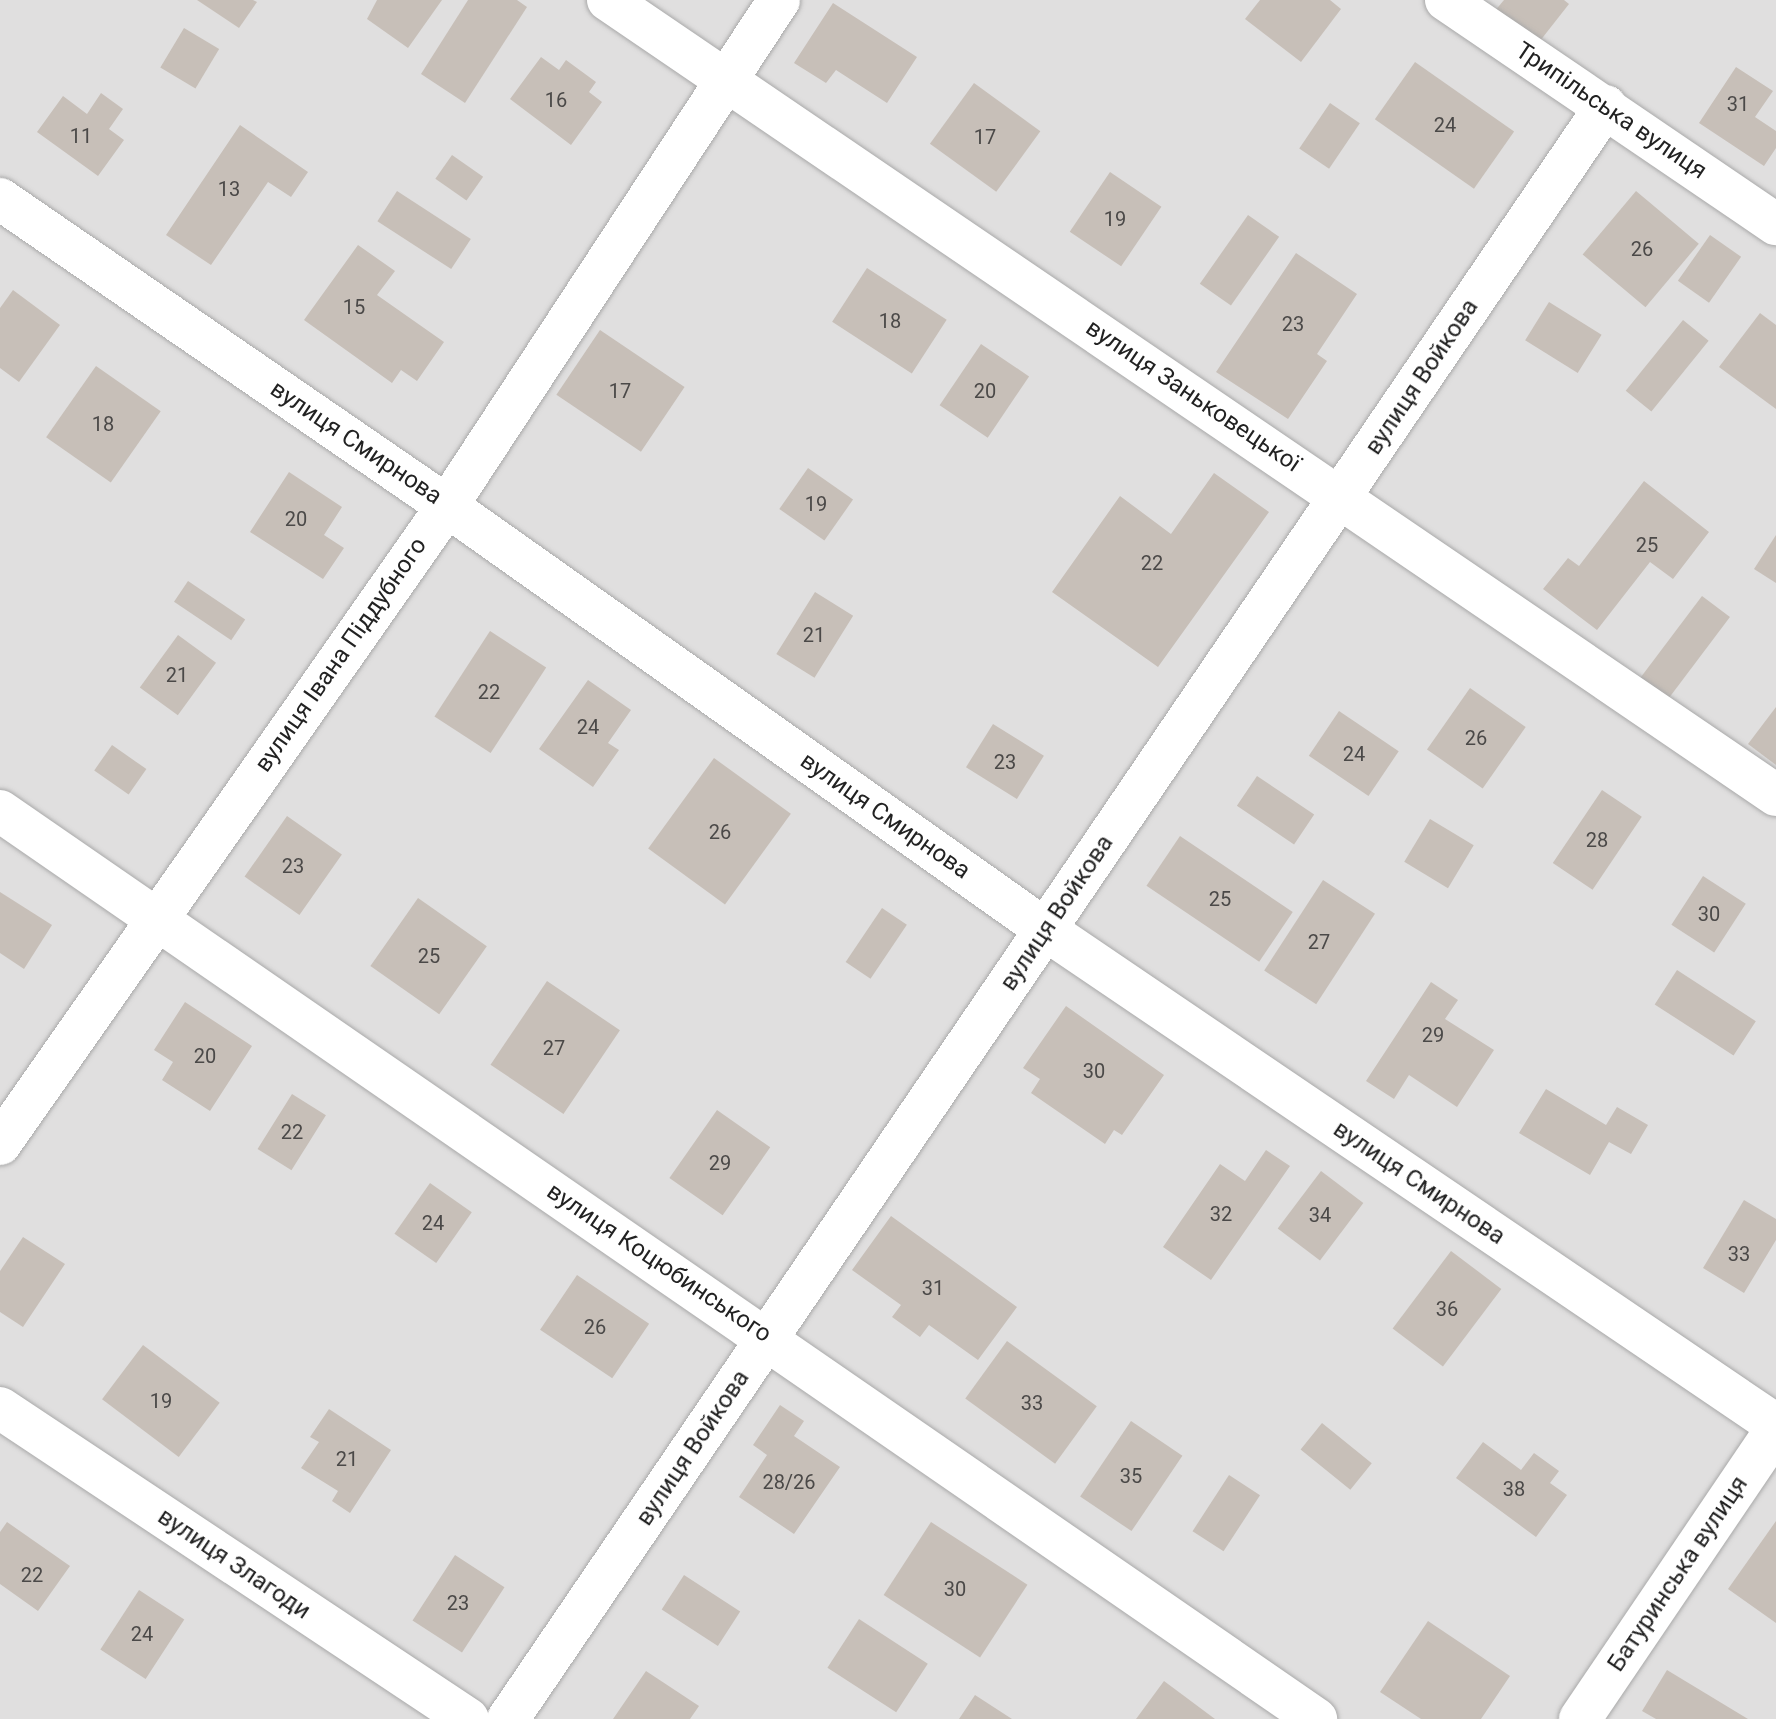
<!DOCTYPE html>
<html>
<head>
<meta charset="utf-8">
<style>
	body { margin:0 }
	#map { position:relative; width:1776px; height:1719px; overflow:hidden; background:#f2efe9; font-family:Roboto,sans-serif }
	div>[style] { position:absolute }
	.residential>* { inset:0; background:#e0dfdf; transform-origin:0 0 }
	.building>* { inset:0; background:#c7bfb8; transform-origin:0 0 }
	.roads { filter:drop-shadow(0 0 2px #a9a9a9) drop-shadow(0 0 2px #a9a9a9) }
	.minor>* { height:42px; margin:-21px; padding:0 21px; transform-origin:21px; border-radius:21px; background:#fff }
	span { translate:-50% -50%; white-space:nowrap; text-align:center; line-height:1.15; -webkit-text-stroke:7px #fff; paint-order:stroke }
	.number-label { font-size:20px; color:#4b4948 }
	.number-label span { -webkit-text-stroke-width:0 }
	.street-label { font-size:24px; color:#222 }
</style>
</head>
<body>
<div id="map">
	<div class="residential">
		<i style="left:0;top:0;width:1776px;height:1719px"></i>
	</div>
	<div class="building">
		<i style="clip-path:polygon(197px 0,253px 0,257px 2px,239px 28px)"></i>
		<i style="clip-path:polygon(377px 0,442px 0,408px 48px,367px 19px)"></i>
		<i style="clip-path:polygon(468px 0,517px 0,527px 7px,465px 103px,421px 74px)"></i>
		<i style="clip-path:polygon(1260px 0,1330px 0,1341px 9px,1301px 62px,1245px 19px)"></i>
		<i style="clip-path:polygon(1504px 0,1564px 0,1569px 4px,1536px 46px,1494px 12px)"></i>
		<i style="clip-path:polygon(833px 3px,917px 57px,887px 103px,836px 70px,826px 83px,794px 63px)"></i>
		<i style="left:184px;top:28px;width:41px;height:46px;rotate:31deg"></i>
		<i style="clip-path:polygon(541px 57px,559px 70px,566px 60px,596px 82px,589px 92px,602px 102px,571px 145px,510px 99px)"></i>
		<i style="left:1415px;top:62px;width:121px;height:70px;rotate:35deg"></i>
		<i style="clip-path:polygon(1736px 67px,1773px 91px,1755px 117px,1776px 131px,1776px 148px,1764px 166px,1699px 123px)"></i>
		<i style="left:974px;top:83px;width:82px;height:75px;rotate:36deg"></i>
		<i style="clip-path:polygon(101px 93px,123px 109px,109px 129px,124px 140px,98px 176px,37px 132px,63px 96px,87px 114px)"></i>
		<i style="left:1330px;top:103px;width:36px;height:55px;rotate:34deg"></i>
		<i style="clip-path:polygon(240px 125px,308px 172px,291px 197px,268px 182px,211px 265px,166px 235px)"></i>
		<i style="left:452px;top:155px;width:38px;height:29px;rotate:35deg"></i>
		<i style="left:1110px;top:172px;width:62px;height:72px;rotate:34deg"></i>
		<i style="left:397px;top:191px;width:88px;height:36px;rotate:33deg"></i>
		<i style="left:1636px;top:191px;width:82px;height:83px;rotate:40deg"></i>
		<i style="left:1248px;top:215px;width:38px;height:84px;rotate:35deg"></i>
		<i style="left:1710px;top:235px;width:38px;height:56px;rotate:35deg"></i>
		<i style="clip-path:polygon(358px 245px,395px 271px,377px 295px,444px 342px,417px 381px,401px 370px,392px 383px,304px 320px)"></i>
		<i style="clip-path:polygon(1296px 253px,1357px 294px,1317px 354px,1327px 361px,1288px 419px,1216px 372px)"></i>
		<i style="left:867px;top:268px;width:95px;height:64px;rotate:33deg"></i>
		<i style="clip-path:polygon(13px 290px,60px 325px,19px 382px,0 368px,0 308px)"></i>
		<i style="left:1549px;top:302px;width:62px;height:45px;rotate:32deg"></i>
		<i style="clip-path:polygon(1760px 313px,1776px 325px,1776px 409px,1719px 367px)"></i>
		<i style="left:1683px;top:320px;width:33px;height:91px;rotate:39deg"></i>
		<i style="left:600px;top:330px;width:102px;height:78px;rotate:34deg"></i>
		<i style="left:981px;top:344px;width:58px;height:74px;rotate:34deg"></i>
		<i style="left:96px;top:366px;width:79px;height:87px;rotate:35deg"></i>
		<i style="left:808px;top:468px;width:55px;height:50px;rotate:35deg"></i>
		<i style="clip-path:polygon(289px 472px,342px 507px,324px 535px,344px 548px,323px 579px,250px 532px)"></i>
		<i style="clip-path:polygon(1214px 473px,1269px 512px,1158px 667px,1052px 592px,1120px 496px,1171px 534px)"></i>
		<i style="clip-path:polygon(1644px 481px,1709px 532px,1673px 579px,1650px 562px,1597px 630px,1543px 589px,1568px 558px,1579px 566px)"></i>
		<i style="clip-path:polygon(1776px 535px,1776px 583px,1754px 569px)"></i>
		<i style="left:188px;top:581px;width:69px;height:25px;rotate:34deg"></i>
		<i style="left:815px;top:592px;width:45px;height:73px;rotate:32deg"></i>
		<i style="left:1702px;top:596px;width:35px;height:102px;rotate:37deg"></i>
		<i style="left:490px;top:631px;width:67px;height:102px;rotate:33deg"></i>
		<i style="left:178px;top:635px;width:47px;height:65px;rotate:36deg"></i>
		<i style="clip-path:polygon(588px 680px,631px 710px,608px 743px,619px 750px,593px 787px,539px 749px)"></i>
		<i style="left:1470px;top:688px;width:68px;height:75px;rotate:35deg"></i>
		<i style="clip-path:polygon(1776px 707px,1776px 765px,1748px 744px)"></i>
		<i style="left:1339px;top:711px;width:72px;height:54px;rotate:34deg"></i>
		<i style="left:993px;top:724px;width:60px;height:51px;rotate:32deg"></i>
		<i style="left:112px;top:745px;width:42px;height:31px;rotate:35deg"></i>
		<i style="left:714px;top:758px;width:95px;height:112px;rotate:36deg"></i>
		<i style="left:1257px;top:776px;width:69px;height:36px;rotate:34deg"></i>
		<i style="left:1602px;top:790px;width:48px;height:88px;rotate:34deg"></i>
		<i style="left:287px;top:816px;width:67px;height:74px;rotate:35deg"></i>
		<i style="left:1430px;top:819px;width:51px;height:50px;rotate:31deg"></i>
		<i style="left:1180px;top:836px;width:136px;height:60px;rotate:34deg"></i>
		<i style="left:1703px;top:876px;width:51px;height:58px;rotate:33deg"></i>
		<i style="left:1323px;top:880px;width:62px;height:108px;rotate:33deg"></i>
		<i style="clip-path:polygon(0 892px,52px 925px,24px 969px,0 953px)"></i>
		<i style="left:418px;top:898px;width:84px;height:83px;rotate:35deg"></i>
		<i style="left:882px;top:908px;width:30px;height:65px;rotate:34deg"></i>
		<i style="left:1677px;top:970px;width:94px;height:41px;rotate:33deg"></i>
		<i style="left:547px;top:981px;width:88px;height:101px;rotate:34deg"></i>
		<i style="clip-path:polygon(1431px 982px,1458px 1000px,1445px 1019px,1494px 1050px,1457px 1107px,1409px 1075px,1394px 1099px,1366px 1081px)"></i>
		<i style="clip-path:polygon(185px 1002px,252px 1046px,210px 1111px,162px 1080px,173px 1062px,154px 1050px)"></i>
		<i style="clip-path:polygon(1066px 1006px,1164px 1075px,1122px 1135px,1114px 1130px,1105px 1144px,1031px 1093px,1040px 1079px,1023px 1068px)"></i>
		<i style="clip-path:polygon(1546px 1089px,1606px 1125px,1617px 1107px,1648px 1125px,1631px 1154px,1609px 1142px,1590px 1175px,1519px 1133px)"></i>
		<i style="left:292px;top:1094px;width:40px;height:65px;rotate:32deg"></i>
		<i style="left:717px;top:1110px;width:65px;height:83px;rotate:35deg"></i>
		<i style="clip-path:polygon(1266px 1150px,1290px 1166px,1211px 1280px,1163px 1247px,1220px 1164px,1245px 1181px)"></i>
		<i style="left:1321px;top:1171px;width:53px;height:72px;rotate:37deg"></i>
		<i style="left:430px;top:1183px;width:51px;height:62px;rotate:35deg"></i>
		<i style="clip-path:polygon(1744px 1200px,1776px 1219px,1776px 1240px,1744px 1293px,1703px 1268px)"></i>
		<i style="clip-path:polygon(891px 1216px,1017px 1307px,978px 1360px,929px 1325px,920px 1337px,892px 1317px,901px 1305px,852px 1270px)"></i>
		<i style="clip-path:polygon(23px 1237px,65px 1264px,23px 1327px,0 1312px,0 1271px)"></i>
		<i style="left:1451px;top:1251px;width:63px;height:97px;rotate:37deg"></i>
		<i style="left:577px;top:1275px;width:87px;height:66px;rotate:34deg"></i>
		<i style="left:1007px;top:1341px;width:111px;height:71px;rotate:36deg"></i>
		<i style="left:143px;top:1345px;width:96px;height:68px;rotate:37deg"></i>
		<i style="clip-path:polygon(780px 1405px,804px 1421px,794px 1436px,840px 1467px,794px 1534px,739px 1497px,767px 1455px,753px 1445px)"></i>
		<i style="clip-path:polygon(329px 1409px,391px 1450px,350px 1513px,332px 1501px,338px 1491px,301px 1468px,319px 1442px,310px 1437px)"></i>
		<i style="left:1131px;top:1421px;width:62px;height:91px;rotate:34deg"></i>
		<i style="left:1322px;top:1423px;width:64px;height:34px;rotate:39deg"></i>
		<i style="clip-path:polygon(1483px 1442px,1521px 1470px,1534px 1453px,1559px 1471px,1550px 1483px,1567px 1495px,1536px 1537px,1456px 1478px)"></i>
		<i style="left:1229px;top:1475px;width:37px;height:67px;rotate:33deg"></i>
		<i style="clip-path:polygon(1776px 1521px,1776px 1623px,1728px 1589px)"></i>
		<i style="clip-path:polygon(7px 1522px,70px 1566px,38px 1611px,0 1584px,0 1532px)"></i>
		<i style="left:931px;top:1522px;width:115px;height:87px;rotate:33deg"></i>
		<i style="left:455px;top:1555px;width:59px;height:78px;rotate:33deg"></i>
		<i style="left:684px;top:1575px;width:67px;height:41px;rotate:33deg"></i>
		<i style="left:139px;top:1590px;width:54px;height:71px;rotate:33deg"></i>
		<i style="left:859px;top:1619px;width:82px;height:58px;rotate:33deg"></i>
		<i style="clip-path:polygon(1428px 1621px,1510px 1676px,1481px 1719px,1421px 1719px,1380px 1692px)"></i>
		<i style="clip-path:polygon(1667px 1670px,1748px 1719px,1656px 1719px,1642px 1711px)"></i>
		<i style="clip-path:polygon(646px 1671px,699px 1706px,690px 1719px,613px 1719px)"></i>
		<i style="clip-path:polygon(1164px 1681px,1215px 1719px,1136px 1719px)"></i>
		<i style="clip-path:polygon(975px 1695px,1012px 1719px,959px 1719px)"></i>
	</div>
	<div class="roads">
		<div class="minor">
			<i style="left:608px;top:0;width:1413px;rotate:34.24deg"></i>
			<i style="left:1446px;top:0;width:399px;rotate:34.2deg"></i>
			<i style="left:0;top:199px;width:542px;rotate:34.48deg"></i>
			<i style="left:447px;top:506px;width:734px;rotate:35.29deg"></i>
			<i style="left:1046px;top:930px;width:882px;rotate:34.14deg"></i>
			<i style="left:0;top:811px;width:1599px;rotate:34.6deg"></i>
			<i style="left:0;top:1144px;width:779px;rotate:-54.98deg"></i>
			<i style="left:447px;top:506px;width:605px;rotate:-56.73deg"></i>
			<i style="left:0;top:1408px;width:562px;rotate:33.61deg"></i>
			<i style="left:508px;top:1719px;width:1951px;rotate:-55.76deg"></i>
			<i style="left:1580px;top:1719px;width:349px;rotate:-55.9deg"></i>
		</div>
	</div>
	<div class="number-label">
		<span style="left:556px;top:100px">16</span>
		<span style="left:1738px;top:104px">31</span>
		<span style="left:1445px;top:125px">24</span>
		<span style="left:81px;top:136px">11</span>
		<span style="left:985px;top:137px">17</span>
		<span style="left:229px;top:189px">13</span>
		<span style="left:1115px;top:219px">19</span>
		<span style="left:1642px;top:249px">26</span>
		<span style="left:354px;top:307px">15</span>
		<span style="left:890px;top:321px">18</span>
		<span style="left:1293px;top:324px">23</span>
		<span style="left:620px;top:391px">17</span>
		<span style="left:985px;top:391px">20</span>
		<span style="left:103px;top:424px">18</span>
		<span style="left:816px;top:504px">19</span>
		<span style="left:296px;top:519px">20</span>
		<span style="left:1647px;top:545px">25</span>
		<span style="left:1152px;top:563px">22</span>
		<span style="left:814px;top:635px">21</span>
		<span style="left:177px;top:675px">21</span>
		<span style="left:489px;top:692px">22</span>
		<span style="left:588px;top:727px">24</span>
		<span style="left:1476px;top:738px">26</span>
		<span style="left:1354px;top:754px">24</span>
		<span style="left:1005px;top:762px">23</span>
		<span style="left:720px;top:832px">26</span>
		<span style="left:1597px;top:840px">28</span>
		<span style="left:293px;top:866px">23</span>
		<span style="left:1220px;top:899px">25</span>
		<span style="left:1709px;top:914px">30</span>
		<span style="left:1319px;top:942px">27</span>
		<span style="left:429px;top:956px">25</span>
		<span style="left:1433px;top:1035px">29</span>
		<span style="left:554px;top:1048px">27</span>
		<span style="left:205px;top:1056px">20</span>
		<span style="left:1094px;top:1071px">30</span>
		<span style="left:292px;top:1132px">22</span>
		<span style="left:720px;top:1163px">29</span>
		<span style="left:1221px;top:1214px">32</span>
		<span style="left:1320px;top:1215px">34</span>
		<span style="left:433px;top:1223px">24</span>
		<span style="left:1739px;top:1254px">33</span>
		<span style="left:933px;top:1288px">31</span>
		<span style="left:1447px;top:1309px">36</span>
		<span style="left:595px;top:1327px">26</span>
		<span style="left:161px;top:1401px">19</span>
		<span style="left:1032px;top:1403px">33</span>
		<span style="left:347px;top:1459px">21</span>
		<span style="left:1131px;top:1476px">35</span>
		<span style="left:789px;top:1482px">28/26</span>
		<span style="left:1514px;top:1489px">38</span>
		<span style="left:32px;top:1575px">22</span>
		<span style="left:955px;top:1589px">30</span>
		<span style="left:458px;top:1603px">23</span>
		<span style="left:142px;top:1634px">24</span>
	</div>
	<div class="street-label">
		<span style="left:1611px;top:111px;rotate:34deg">Трипільська вулиця</span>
		<span style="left:1422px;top:377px;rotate:-56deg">вулиця Войкова</span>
		<span style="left:1193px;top:396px;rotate:34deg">вулиця Заньковецької</span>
		<span style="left:356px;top:443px;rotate:34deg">вулиця Смирнова</span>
		<span style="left:341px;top:655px;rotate:-55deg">вулиця Івана Піддубного</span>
		<span style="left:885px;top:816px;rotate:35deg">вулиця Смирнова</span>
		<span style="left:1057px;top:913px;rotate:-56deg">вулиця Войкова</span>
		<span style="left:1419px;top:1183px;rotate:34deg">вулиця Смирнова</span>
		<span style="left:659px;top:1263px;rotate:34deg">вулиця Коцюбинського</span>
		<span style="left:693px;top:1448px;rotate:-56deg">вулиця Войкова</span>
		<span style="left:234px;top:1564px;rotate:34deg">вулиця Злагоди</span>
		<span style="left:1678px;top:1574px;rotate:-56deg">Батуринська вулиця</span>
	</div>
</div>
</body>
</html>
